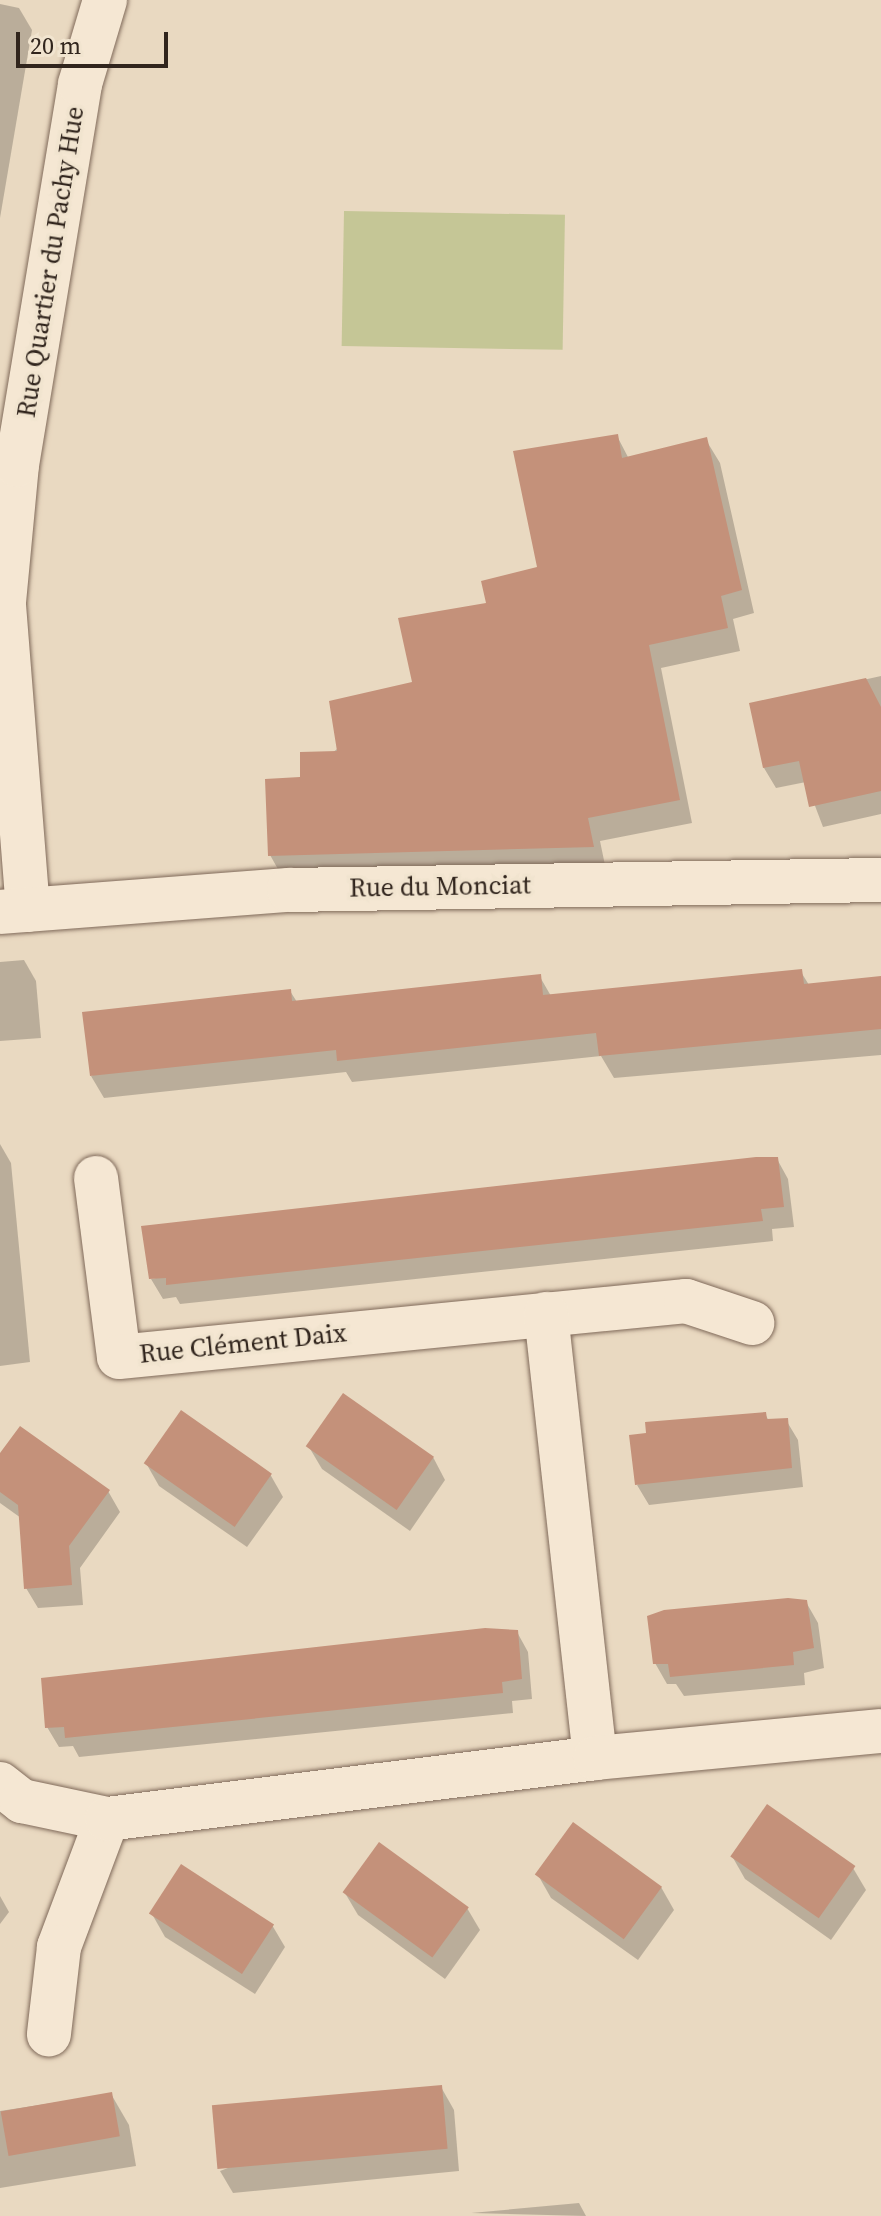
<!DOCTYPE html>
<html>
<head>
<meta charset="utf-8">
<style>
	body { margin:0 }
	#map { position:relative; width:881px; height:2216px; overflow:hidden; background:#e9d9c1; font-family:"Source Serif 4",serif }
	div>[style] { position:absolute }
	.green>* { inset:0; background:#c5c696; transform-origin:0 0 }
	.shadow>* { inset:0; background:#0003 }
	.building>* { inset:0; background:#c4917a; transform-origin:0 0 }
	.roads { filter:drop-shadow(0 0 2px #806a5a) drop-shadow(0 0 2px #806a5a) }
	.street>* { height:44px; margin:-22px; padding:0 22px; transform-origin:22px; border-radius:22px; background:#f5e7d3 }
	span { translate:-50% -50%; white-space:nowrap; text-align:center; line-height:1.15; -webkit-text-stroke:7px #f1e4cf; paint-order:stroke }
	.street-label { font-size:26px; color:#31251d }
	.scale { position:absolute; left:16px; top:32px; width:152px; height:36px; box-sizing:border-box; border:4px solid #31251d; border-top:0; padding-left:10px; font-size:24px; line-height:28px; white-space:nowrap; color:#31251d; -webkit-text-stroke:6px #f1e4cf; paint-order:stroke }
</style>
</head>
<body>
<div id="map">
	<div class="green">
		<i style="left:344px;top:211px;width:221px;height:135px;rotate:1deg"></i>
	</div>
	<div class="shadow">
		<i style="clip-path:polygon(0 4px,19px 8px,32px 30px,0 218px)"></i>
		<i style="clip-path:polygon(617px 436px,629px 459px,706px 440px,720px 463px,754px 613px,733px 619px,740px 651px,661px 668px,692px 823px,600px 841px,606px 870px,283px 878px,270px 855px,302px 779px,414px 683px,488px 604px,540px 568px)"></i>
		<i style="clip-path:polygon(881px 676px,881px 814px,823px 827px,806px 782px,776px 788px,764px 768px,751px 705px)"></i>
		<i style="clip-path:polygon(24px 960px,36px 981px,41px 1038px,0 1041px,0 962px)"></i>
		<i style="clip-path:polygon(801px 972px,809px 985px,881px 978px,881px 1055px,614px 1078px,601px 1056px,352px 1082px,346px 1072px,104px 1098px,91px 1076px,290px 991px,297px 1002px,540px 977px,551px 996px)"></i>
		<i style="clip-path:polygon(0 1144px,11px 1163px,30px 1362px,0 1366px)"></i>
		<i style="clip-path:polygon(777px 1159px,788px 1179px,794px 1227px,772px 1229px,773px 1241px,180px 1304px,176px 1297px,163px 1299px,151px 1279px)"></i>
		<i style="clip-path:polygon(765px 1414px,769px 1421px,786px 1420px,798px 1440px,803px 1487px,649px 1505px,637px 1485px)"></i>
		<i style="clip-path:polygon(309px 1447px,433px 1457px,445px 1480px,410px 1531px,322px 1469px)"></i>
		<i style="clip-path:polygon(0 1456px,108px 1491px,120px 1512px,80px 1568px,83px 1605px,38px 1608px,26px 1588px,21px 1518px,0 1503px)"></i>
		<i style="clip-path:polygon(146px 1463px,270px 1474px,283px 1497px,247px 1547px,159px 1486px)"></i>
		<i style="clip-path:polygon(806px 1602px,818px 1623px,824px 1668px,804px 1673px,805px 1685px,684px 1696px,676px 1684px,667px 1684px,655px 1663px)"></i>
		<i style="clip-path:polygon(517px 1632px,528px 1652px,532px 1699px,512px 1701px,513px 1713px,79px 1757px,73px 1746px,59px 1747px,47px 1727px)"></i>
		<i style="clip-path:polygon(732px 1856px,853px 1868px,866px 1890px,831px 1940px,745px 1879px)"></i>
		<i style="clip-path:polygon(538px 1875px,661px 1887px,674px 1910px,638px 1960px,551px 1898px)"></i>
		<i style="clip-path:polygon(345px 1893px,467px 1908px,480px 1930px,445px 1979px,358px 1915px)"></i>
		<i style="clip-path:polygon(0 1896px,9px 1912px,0 1924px)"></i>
		<i style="clip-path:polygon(152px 1914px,272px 1925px,285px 1947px,255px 1994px,165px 1937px)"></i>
		<i style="clip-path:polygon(441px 2087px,454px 2110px,459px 2171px,233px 2193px,220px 2171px)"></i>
		<i style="clip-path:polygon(111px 2094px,129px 2125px,136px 2166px,0 2188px,0 2111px)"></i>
		<i style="clip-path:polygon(579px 2203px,586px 2216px,471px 2213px)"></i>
	</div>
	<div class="building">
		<i style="clip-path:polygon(618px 434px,622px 458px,707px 437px,742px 590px,721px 596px,728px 628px,649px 645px,680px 800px,588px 818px,594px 847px,268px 856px,265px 779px,300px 777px,300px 752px,337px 751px,329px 701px,412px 682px,398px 618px,486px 603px,481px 581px,537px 567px,513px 451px)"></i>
		<i style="clip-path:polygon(866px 678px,881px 707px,881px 791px,809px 807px,799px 761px,763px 768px,749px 703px)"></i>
		<i style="clip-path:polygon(802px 969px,804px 984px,881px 976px,881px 1029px,599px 1056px,596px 1033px,337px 1061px,336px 1050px,90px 1076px,82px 1012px,291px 989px,292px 1001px,541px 974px,543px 995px)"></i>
		<i style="clip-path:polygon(756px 1157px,778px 1157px,784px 1207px,761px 1209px,763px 1221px,166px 1285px,166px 1278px,149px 1279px,141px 1226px)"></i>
		<i style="left:343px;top:1393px;width:111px;height:65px;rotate:35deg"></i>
		<i style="left:181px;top:1410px;width:111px;height:65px;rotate:35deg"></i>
		<i style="clip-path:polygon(766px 1412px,767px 1419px,788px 1418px,792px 1468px,635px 1485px,629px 1435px,646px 1433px,645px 1422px)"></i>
		<i style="clip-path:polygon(20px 1426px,110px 1490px,69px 1546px,72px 1585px,24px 1589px,18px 1505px,0 1492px,0 1453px)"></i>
		<i style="clip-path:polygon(788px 1598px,807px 1600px,814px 1648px,793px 1652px,794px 1665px,670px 1677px,668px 1664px,653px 1664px,647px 1616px,664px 1610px)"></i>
		<i style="clip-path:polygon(485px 1628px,518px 1630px,522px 1679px,502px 1682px,503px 1693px,65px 1738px,64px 1727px,45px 1728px,41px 1678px)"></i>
		<i style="left:767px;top:1804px;width:108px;height:64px;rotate:35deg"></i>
		<i style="left:573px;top:1822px;width:110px;height:65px;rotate:36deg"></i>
		<i style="left:379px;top:1842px;width:111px;height:62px;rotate:36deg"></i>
		<i style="left:181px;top:1864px;width:111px;height:59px;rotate:33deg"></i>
		<i style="left:442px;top:2085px;width:64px;height:231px;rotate:85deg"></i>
		<i style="left:112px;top:2092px;width:45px;height:113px;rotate:80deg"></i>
	</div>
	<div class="roads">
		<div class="street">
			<i style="left:28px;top:910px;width:309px;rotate:-94.5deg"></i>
			<i style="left:4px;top:602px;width:138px;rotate:-84.6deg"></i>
			<i style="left:17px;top:465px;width:386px;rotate:-80.6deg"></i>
			<i style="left:80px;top:84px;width:88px;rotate:-73.4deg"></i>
			<i style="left:0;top:912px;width:290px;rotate:-4.4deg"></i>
			<i style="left:289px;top:890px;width:592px;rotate:-0.97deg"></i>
			<i style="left:96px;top:1178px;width:180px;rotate:82.7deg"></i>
			<i style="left:119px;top:1357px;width:570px;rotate:-5.64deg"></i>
			<i style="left:686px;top:1301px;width:70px;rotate:18.4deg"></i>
			<i style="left:546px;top:1314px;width:447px;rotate:83.7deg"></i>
			<i style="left:0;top:1784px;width:28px;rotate:38deg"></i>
			<i style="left:22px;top:1801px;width:87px;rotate:12deg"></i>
			<i style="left:107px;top:1819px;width:137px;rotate:110.6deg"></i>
			<i style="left:59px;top:1947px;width:88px;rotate:96.6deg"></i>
			<i style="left:107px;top:1819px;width:492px;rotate:-7.1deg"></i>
			<i style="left:595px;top:1758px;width:287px;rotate:-5.4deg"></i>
		</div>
	</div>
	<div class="street-label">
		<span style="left:51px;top:262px;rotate:-81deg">Rue Quartier du Pachy Hue</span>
		<span style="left:440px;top:887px;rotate:-1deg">Rue du Monciat</span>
		<span style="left:243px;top:1344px;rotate:-6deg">Rue Clément Daix</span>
	</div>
	<div class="scale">20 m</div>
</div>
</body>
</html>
